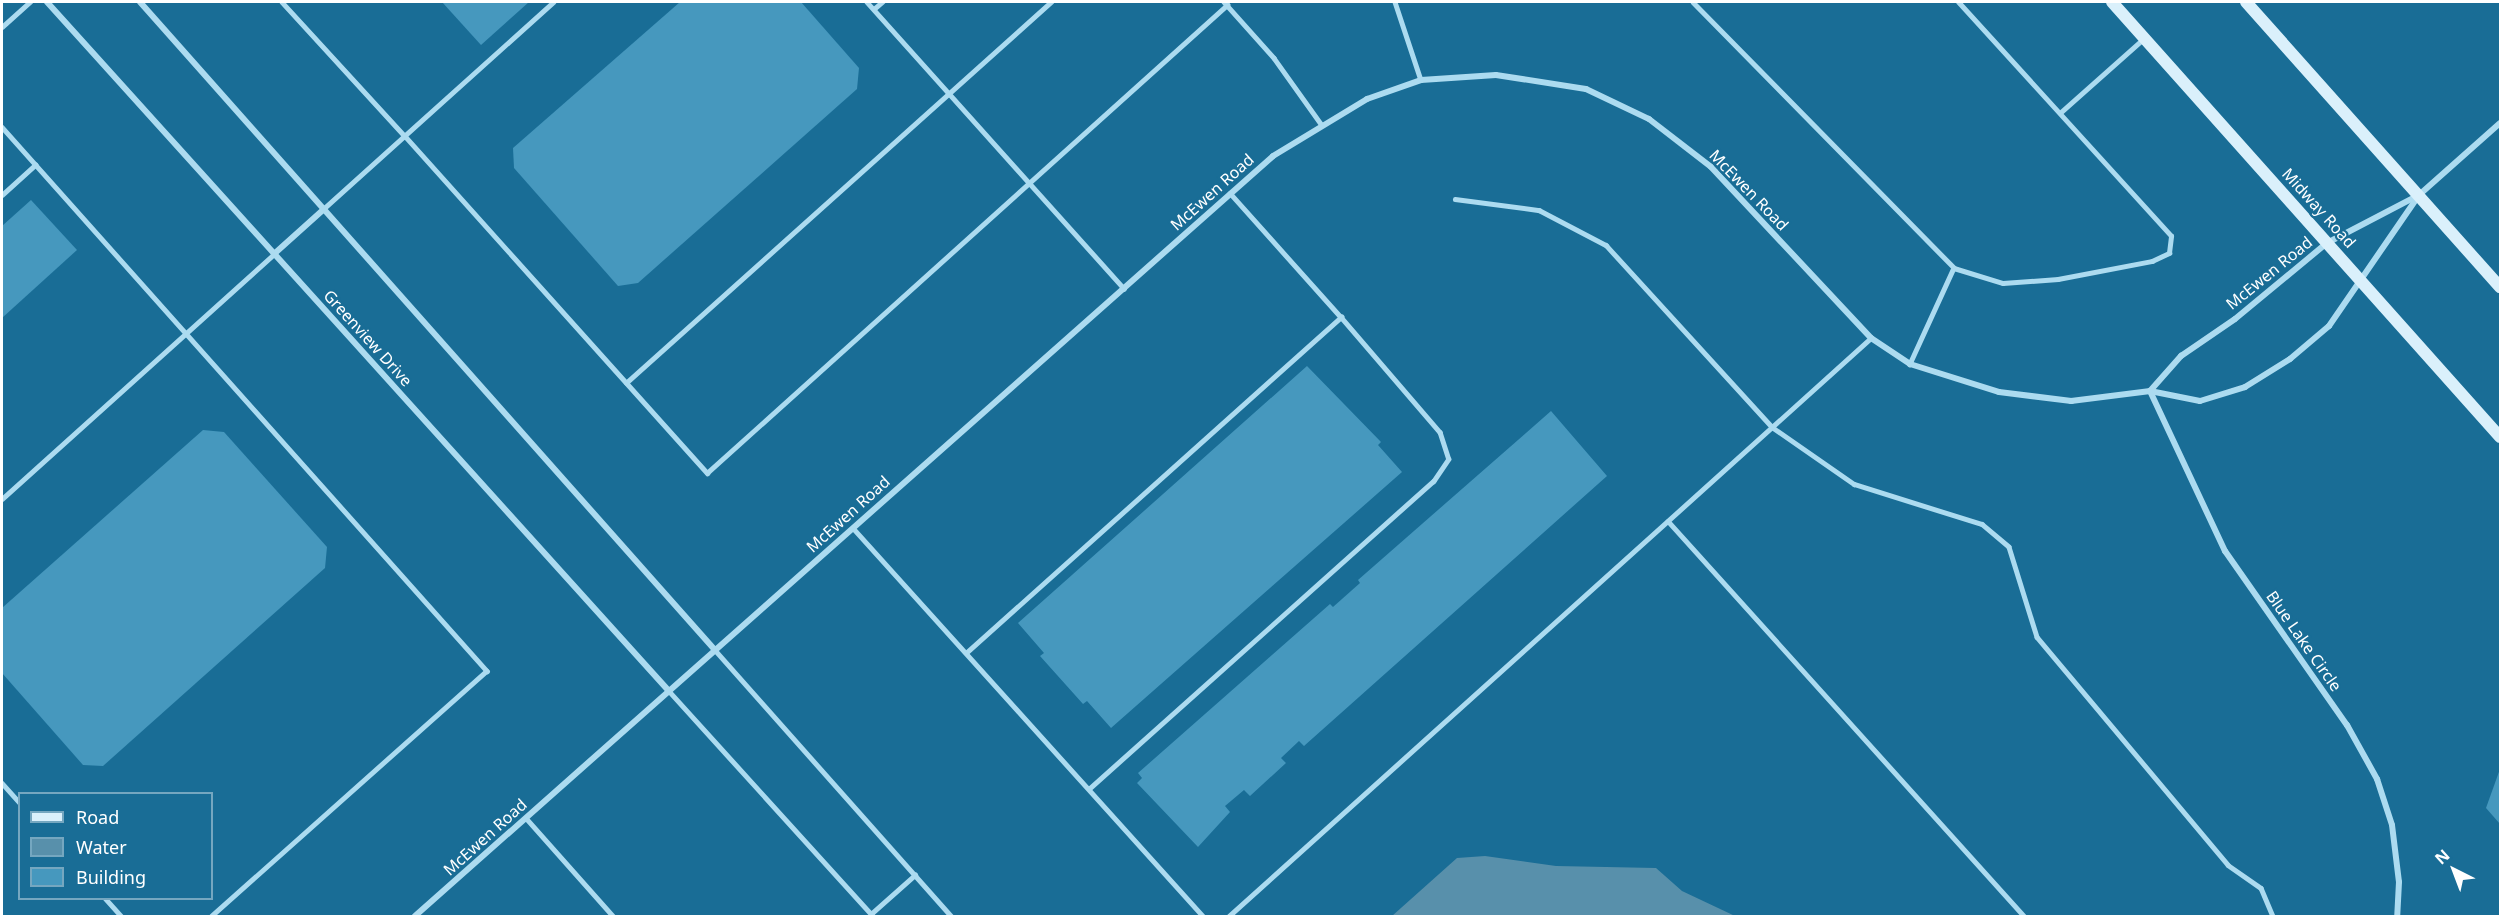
<!DOCTYPE html>
<html>
<head>
<meta charset="utf-8">
<style>
	body { margin:0 }
	#map { position:relative; width:2502px; height:918px; overflow:hidden; background:#196d96; font-family:"Noto Sans",sans-serif }
	div>[style] { position:absolute }
	.water>* { inset:0; background:#5890ab }
	.building>* { inset:0; background:#4698be }
	.lane>* { height:4.5px; margin:-2.25px; padding:0 2.25px; transform-origin:2.25px; border-radius:2.25px; background:#acdbf0 }
	.street>* { height:6px; margin:-3px; padding:0 3px; transform-origin:3px; border-radius:3px; background:#acdbf0 }
	.secondary>* { height:12px; margin:-6px; padding:0 6px; transform-origin:6px; border-radius:6px; background:#daf0fb }
	span { translate:-50% -50%; white-space:nowrap; text-align:center; line-height:1.15; -webkit-text-stroke:4.5px #196d96; paint-order:stroke }
	.street-label { font-size:16px; color:#fff }
	.frame { position:absolute; inset:0; border:3px solid #fff; pointer-events:none }
	.legend { position:absolute; left:18px; top:792px; width:195px; height:108px; box-sizing:border-box; background:#196d96; border:2px solid #75a7c0; margin:0; padding:8px 10px; list-style:none; font-size:18px; color:#fff }
	.legend li { display:flex; align-items:center; gap:12px; height:30px }
	.legend b { width:30px; border:2px solid #75a7c0 }
	.north { position:absolute; left:2424px; top:840px; width:60px; height:60px; -webkit-text-stroke:4px #196d96; paint-order:stroke; rotate:318deg; font-size:16px; font-weight:700; line-height:24px; text-align:center; color:#fff }
	.north::after { content:''; display:block; margin:auto; width:21px; height:27px; background:#fff; clip-path:polygon(50% 0,100% 100%,50% 72%,0 100%) }
</style>
</head>
<body>
<div id="map">
	<div class="water">
		<i style="clip-path:polygon(1485px 856px,1556px 866px,1656px 868px,1682px 891px,1735px 916px,1392px 916px,1457px 858px)"></i>
	</div>
	<div class="building">
		<i style="clip-path:polygon(442px 2px,529px 2px,481px 45px)"></i>
		<i style="clip-path:polygon(680px 2px,801px 2px,859px 68px,857px 89px,638px 283px,618px 286px,514px 168px,513px 148px)"></i>
		<i style="clip-path:polygon(31px 200px,77px 250px,2px 318px,2px 226px)"></i>
		<i style="clip-path:polygon(1307px 366px,1381px 442px,1378px 445px,1402px 472px,1111px 728px,1087px 701px,1083px 704px,1040px 656px,1044px 653px,1018px 623px)"></i>
		<i style="clip-path:polygon(1551px 411px,1607px 476px,1304px 746px,1299px 741px,1281px 758px,1286px 763px,1250px 796px,1244px 790px,1225px 806px,1230px 812px,1198px 847px,1137px 783px,1142px 778px,1138px 773px,1330px 604px,1333px 607px,1360px 583px,1358px 580px)"></i>
		<i style="clip-path:polygon(203px 430px,224px 432px,327px 547px,325px 568px,103px 766px,83px 765px,2px 673px,2px 608px)"></i>
		<i style="clip-path:polygon(2500px 769px,2500px 824px,2486px 808px)"></i>
	</div>
	<div class="lane">
		<i style="left:282px;top:2px;width:182px;rotate:47.5deg"></i>
		<i style="left:405px;top:136px;width:109px;rotate:138deg"></i>
		<i style="left:554px;top:2px;width:200px;rotate:138deg"></i>
		<i style="left:405px;top:136px;width:453px;rotate:48.1deg"></i>
		<i style="left:707px;top:473px;width:700px;rotate:-41.99deg"></i>
		<i style="left:867px;top:2px;width:385px;rotate:48.1deg"></i>
		<i style="left:1224px;top:2px;width:75px;rotate:48.2deg"></i>
		<i style="left:1274px;top:58px;width:81px;rotate:54.5deg"></i>
		<i style="left:1395px;top:2px;width:82px;rotate:71.6deg"></i>
		<i style="left:1693px;top:2px;width:373px;rotate:45.5deg"></i>
		<i style="left:1954px;top:268px;width:106px;rotate:114.6deg"></i>
		<i style="left:874px;top:9px;width:11px;rotate:-41deg"></i>
		<i style="left:2px;top:27px;width:38px;rotate:-42deg"></i>
		<i style="left:2060px;top:113px;width:111px;rotate:-41.7deg"></i>
		<i style="left:2px;top:127px;width:729px;rotate:48.28deg"></i>
		<i style="left:487px;top:671px;width:368px;rotate:138.3deg"></i>
		<i style="left:1230px;top:193px;width:166px;rotate:48.2deg"></i>
		<i style="left:2px;top:195px;width:45px;rotate:-42.3deg"></i>
		<i style="left:1455px;top:199px;width:85px;rotate:7.5deg"></i>
		<i style="left:1539px;top:210px;width:76px;rotate:27.6deg"></i>
		<i style="left:1606px;top:245px;width:246px;rotate:47.6deg"></i>
		<i style="left:1772px;top:427px;width:100px;rotate:34.8deg"></i>
		<i style="left:1854px;top:484px;width:134px;rotate:17.4deg"></i>
		<i style="left:1982px;top:524px;width:35px;rotate:40deg"></i>
		<i style="left:2009px;top:547px;width:94px;rotate:72.7deg"></i>
		<i style="left:2037px;top:637px;width:297px;rotate:50deg"></i>
		<i style="left:2228px;top:865px;width:40px;rotate:34.9deg"></i>
		<i style="left:2261px;top:888px;width:30px;rotate:67deg"></i>
		<i style="left:1954px;top:268px;width:51px;rotate:17deg"></i>
		<i style="left:2003px;top:283px;width:55px;rotate:-4.2deg"></i>
		<i style="left:2058px;top:279px;width:96px;rotate:-10.8deg"></i>
		<i style="left:2152px;top:261px;width:19px;rotate:-25deg"></i>
		<i style="left:2169px;top:253px;width:17px;rotate:-83deg"></i>
		<i style="left:2171px;top:236px;width:316px;rotate:-132.3deg"></i>
		<i style="left:626px;top:383px;width:571px;rotate:-41.88deg"></i>
		<i style="left:2px;top:499px;width:366px;rotate:-42deg"></i>
		<i style="left:1668px;top:521px;width:532px;rotate:47.97deg"></i>
		<i style="left:853px;top:528px;width:523px;rotate:47.95deg"></i>
		<i style="left:715px;top:650px;width:356px;rotate:48.4deg"></i>
		<i style="left:966px;top:653px;width:504px;rotate:-41.86deg"></i>
		<i style="left:1341px;top:317px;width:152px;rotate:49.3deg"></i>
		<i style="left:1440px;top:432px;width:28px;rotate:72deg"></i>
		<i style="left:1449px;top:459px;width:27px;rotate:124deg"></i>
		<i style="left:1434px;top:481px;width:462px;rotate:138.2deg"></i>
		<i style="left:669px;top:691px;width:304px;rotate:47.8deg"></i>
		<i style="left:2px;top:783px;width:27px;rotate:48deg"></i>
		<i style="left:526px;top:818px;width:131px;rotate:48.4deg"></i>
		<i style="left:105px;top:898px;width:24px;rotate:48deg"></i>
		<i style="left:871px;top:914px;width:59px;rotate:-41.6deg"></i>
		<i style="left:1229px;top:916px;width:864px;rotate:-42deg"></i>
	</div>
	<div class="street">
		<i style="left:47px;top:2px;width:928px;rotate:47.93deg"></i>
		<i style="left:140px;top:2px;width:866px;rotate:48.42deg"></i>
		<i style="left:274px;top:254px;width:67px;rotate:-42deg"></i>
		<i style="left:2150px;top:391px;width:177px;rotate:64.9deg"></i>
		<i style="left:2225px;top:551px;width:213px;rotate:55deg"></i>
		<i style="left:2347px;top:725px;width:62px;rotate:60.9deg"></i>
		<i style="left:2377px;top:779px;width:48px;rotate:71.9deg"></i>
		<i style="left:2392px;top:825px;width:57px;rotate:83deg"></i>
		<i style="left:2399px;top:882px;width:34px;rotate:93deg"></i>
		<i style="left:2150px;top:391px;width:47px;rotate:-48.5deg"></i>
		<i style="left:2181px;top:356px;width:65px;rotate:-34.4deg"></i>
		<i style="left:2235px;top:319px;width:119px;rotate:-39.6deg"></i>
		<i style="left:2327px;top:243px;width:104px;rotate:-27.6deg"></i>
		<i style="left:2419px;top:195px;width:108px;rotate:-41.6deg"></i>
		<i style="left:415px;top:916px;width:1146px;rotate:-41.53deg"></i>
		<i style="left:1273px;top:156px;width:110px;rotate:-31.2deg"></i>
		<i style="left:1367px;top:99px;width:57px;rotate:-19.4deg"></i>
		<i style="left:1421px;top:80px;width:75px;rotate:-3.8deg"></i>
		<i style="left:1496px;top:75px;width:91px;rotate:8.8deg"></i>
		<i style="left:1586px;top:89px;width:70px;rotate:25.5deg"></i>
		<i style="left:1649px;top:119px;width:78px;rotate:37.7deg"></i>
		<i style="left:1711px;top:167px;width:234px;rotate:46.9deg"></i>
		<i style="left:1871px;top:338px;width:47px;rotate:33.7deg"></i>
		<i style="left:1910px;top:364px;width:93px;rotate:17.5deg"></i>
		<i style="left:1999px;top:392px;width:73px;rotate:7.1deg"></i>
		<i style="left:2071px;top:401px;width:80px;rotate:-7.2deg"></i>
		<i style="left:2150px;top:391px;width:51px;rotate:11.3deg"></i>
		<i style="left:2200px;top:401px;width:47px;rotate:-17.3deg"></i>
		<i style="left:2245px;top:387px;width:53px;rotate:-31.9deg"></i>
		<i style="left:2290px;top:359px;width:51px;rotate:-40.2deg"></i>
		<i style="left:2329px;top:326px;width:159px;rotate:-55.5deg"></i>
	</div>
	<div class="secondary">
		<i style="left:2112px;top:2px;width:583px;rotate:48.27deg"></i>
		<i style="left:2246px;top:2px;width:382px;rotate:48.3deg"></i>
	</div>
	<div class="street-label">
		<span style="left:1749px;top:190px;rotate:46deg">McEwen Road</span>
		<span style="left:1212px;top:192px;rotate:-42deg">McEwen Road</span>
		<span style="left:2319px;top:208px;rotate:48deg">Midway Road</span>
		<span style="left:2269px;top:273px;rotate:-39deg">McEwen Road</span>
		<span style="left:368px;top:338px;rotate:48deg">Greenview Drive</span>
		<span style="left:848px;top:514px;rotate:-42deg">McEwen Road</span>
		<span style="left:2304px;top:641px;rotate:55deg">Blue Lake Circle</span>
		<span style="left:485px;top:837px;rotate:-42deg">McEwen Road</span>
	</div>
	<div class="frame"></div>
	<ul class="legend">
	<li><b style="height:8px;background:#daf0fb"></b>Road</li>
	<li><b style="height:16px;background:#5890ab"></b>Water</li>
	<li><b style="height:16px;background:#4698be"></b>Building</li>
	</ul>
	<div class="north">N</div>
</div>
</body>
</html>
